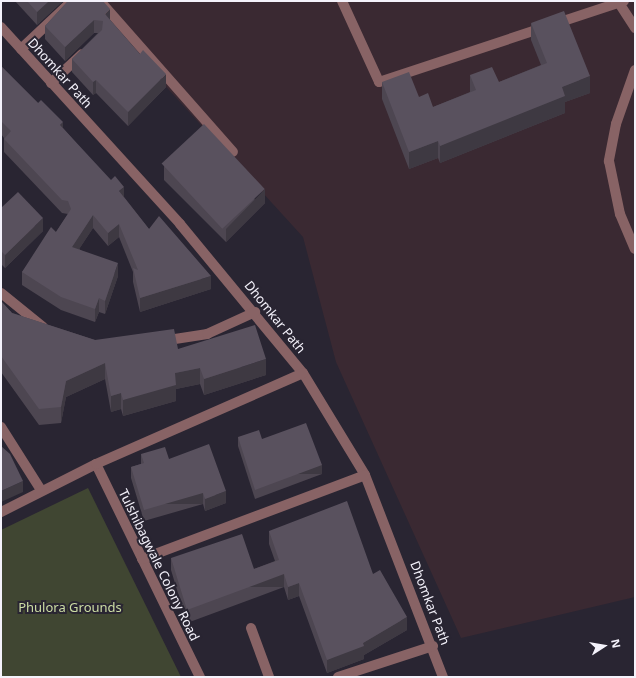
<!DOCTYPE html>
<html>
<head>
<meta charset="utf-8">
<style>
	body { margin:0 }
	#map { position:relative; width:636px; height:678px; overflow:hidden; background:#292532; font-family:"Noto Sans",sans-serif }
	div>[style] { position:absolute }
	.education>* { inset:0; background:#3a2932 }
	.green>* { inset:0; background:#404632 }
	.minor>* { height:10px; margin:-5px; padding:0 5px; transform-origin:5px; border-radius:5px; background:#886365 }
	.wall>* { inset:0; background:#4d4651 }
	.shaded-wall>* { inset:0; background:#3e3942; transform-origin:0 0 }
	.building>* { inset:0; background:#59515e; transform-origin:0 0 }
	span { translate:-50% -50%; white-space:nowrap; text-align:center; line-height:1.15; -webkit-text-stroke:4px #292532; paint-order:stroke }
	.street-label { font-size:13px; color:#f4f2fb }
	.park-label { font-size:13px; color:#ccdda4 }
	.frame { position:absolute; inset:0; border:2px solid #f4f2fb; pointer-events:none }
	.north { position:absolute; left:584px; top:626px; width:40px; height:40px; -webkit-text-stroke:3px #292532; paint-order:stroke; rotate:78deg; font-size:11px; font-weight:700; line-height:16px; text-align:center; color:#f4f2fb }
	.north::after { content:''; display:block; margin:auto; width:14px; height:18px; background:#f4f2fb; clip-path:polygon(50% 0,100% 100%,50% 72%,0 100%) }
</style>
</head>
<body>
<div id="map">
	<div class="education">
		<i style="clip-path:polygon(88px 1px,635px 1px,635px 597px,461px 638px,336px 362px,303px 237px)"></i>
	</div>
	<div class="green">
		<i style="clip-path:polygon(88px 488px,181px 677px,1px 677px,1px 530px)"></i>
	</div>
	<div class="minor">
		<i style="left:100px;top:1px;width:201px;rotate:48.6deg"></i>
		<i style="left:342px;top:1px;width:89px;rotate:65.4deg"></i>
		<i style="left:379px;top:82px;width:258px;rotate:-18.3deg"></i>
		<i style="left:619px;top:3px;width:30px;rotate:57deg"></i>
		<i style="left:1px;top:27px;width:266px;rotate:47.7deg"></i>
		<i style="left:180px;top:224px;width:193px;rotate:50.5deg"></i>
		<i style="left:303px;top:373px;width:119px;rotate:58.7deg"></i>
		<i style="left:365px;top:475px;width:217px;rotate:68.9deg"></i>
		<i style="left:21px;top:49px;width:70px;rotate:-43.3deg"></i>
		<i style="left:635px;top:70px;width:57px;rotate:109.4deg"></i>
		<i style="left:616px;top:124px;width:38px;rotate:101deg"></i>
		<i style="left:609px;top:161px;width:54px;rotate:78.3deg"></i>
		<i style="left:620px;top:214px;width:38px;rotate:67deg"></i>
		<i style="left:51px;top:83px;width:42px;rotate:-43.1deg"></i>
		<i style="left:1px;top:293px;width:54px;rotate:39deg"></i>
		<i style="left:162px;top:341px;width:46px;rotate:-8.8deg"></i>
		<i style="left:207px;top:334px;width:53px;rotate:-24.6deg"></i>
		<i style="left:1px;top:427px;width:75px;rotate:57.6deg"></i>
		<i style="left:96px;top:464px;width:237px;rotate:64deg"></i>
		<i style="left:1px;top:512px;width:106px;rotate:-26.8deg"></i>
		<i style="left:96px;top:464px;width:226px;rotate:-23.7deg"></i>
		<i style="left:142px;top:559px;width:238px;rotate:-20.6deg"></i>
		<i style="left:251px;top:628px;width:52px;rotate:69.8deg"></i>
		<i style="left:338px;top:677px;width:100px;rotate:-18.1deg"></i>
	</div>
	<div class="wall">
		<i style="clip-path:polygon(15px 1px,63px 1px,37px 25px)"></i>
		<i style="clip-path:polygon(68px 1px,110px 20px,166px 87px,128px 126px,96px 93px,93px 95px,72px 72px,72px 59px,98px 33px,94px 33px,65px 61px,45px 39px,45px 26px)"></i>
		<i style="clip-path:polygon(531px 23px,590px 93px,565px 102px,565px 113px,440px 163px,438px 158px,409px 169px,382px 99px,382px 82px,419px 97px,433px 107px,470px 92px,470px 75px,499px 82px,541px 65px,531px 40px)"></i>
		<i style="clip-path:polygon(1px 66px,63px 128px,124px 197px,149px 229px,211px 289px,140px 312px,133px 282px,133px 272px,119px 237px,108px 246px,93px 228px,79px 249px,118px 276px,105px 314px,99px 312px,95px 322px,61px 310px,22px 285px,22px 272px,56px 232px,68px 214px,62px 213px,4px 152px,4px 138px,1px 134px)"></i>
		<i style="clip-path:polygon(164px 166px,265px 203px,226px 242px,164px 180px)"></i>
		<i style="clip-path:polygon(1px 208px,43px 231px,5px 268px,1px 264px)"></i>
		<i style="clip-path:polygon(1px 301px,12px 313px,95px 340px,178px 349px,266px 375px,204px 395px,200px 384px,176px 389px,176px 401px,123px 416px,121px 409px,111px 412px,105px 379px,66px 397px,61px 423px,39px 425px,1px 372px)"></i>
		<i style="clip-path:polygon(238px 437px,262px 439px,322px 474px,255px 499px,238px 446px)"></i>
		<i style="clip-path:polygon(141px 454px,169px 459px,226px 503px,205px 511px,203px 504px,144px 521px,131px 478px,131px 467px,141px 464px)"></i>
		<i style="clip-path:polygon(269px 531px,373px 574px,407px 630px,364px 655px,364px 659px,327px 673px,299px 596px,288px 600px,284px 587px,187px 623px,171px 570px,171px 558px,254px 569px,275px 561px,269px 544px)"></i>
	</div>
	<div class="shaded-wall">
		<i style="clip-path:polygon(49px 1px,63px 1px,37px 25px,37px 12px)"></i>
		<i style="clip-path:polygon(110px 9px,110px 22px,105px 14px)"></i>
		<i style="clip-path:polygon(94px 20px,94px 33px,65px 61px,65px 47px)"></i>
		<i style="clip-path:polygon(166px 74px,166px 87px,128px 126px,128px 112px)"></i>
		<i style="clip-path:polygon(590px 76px,590px 93px,565px 102px,565px 113px,440px 163px,440px 146px,562px 87px)"></i>
		<i style="clip-path:polygon(96px 80px,96px 93px,93px 95px,93px 82px)"></i>
		<i style="clip-path:polygon(63px 122px,63px 135px,60px 125px)"></i>
		<i style="clip-path:polygon(438px 141px,438px 158px,409px 169px,409px 152px)"></i>
		<i style="clip-path:polygon(124px 187px,124px 200px,119px 191px)"></i>
		<i style="clip-path:polygon(265px 189px,265px 203px,226px 242px,226px 229px)"></i>
		<i style="clip-path:polygon(93px 215px,93px 228px,72px 260px,72px 247px)"></i>
		<i style="clip-path:polygon(43px 218px,43px 231px,5px 268px,5px 255px)"></i>
		<i style="clip-path:polygon(119px 224px,119px 237px,108px 246px,108px 233px)"></i>
		<i style="clip-path:polygon(118px 263px,118px 276px,105px 314px,105px 301px)"></i>
		<i style="clip-path:polygon(211px 276px,211px 289px,140px 312px,140px 298px)"></i>
		<i style="clip-path:polygon(99px 298px,99px 312px,95px 322px,95px 309px)"></i>
		<i style="clip-path:polygon(266px 359px,266px 375px,204px 395px,204px 379px)"></i>
		<i style="clip-path:polygon(105px 363px,105px 379px,66px 397px,61px 423px,61px 407px,66px 381px)"></i>
		<i style="clip-path:polygon(200px 368px,200px 384px,176px 389px,176px 401px,123px 416px,123px 400px,175px 373px)"></i>
		<i style="clip-path:polygon(121px 393px,121px 409px,111px 412px,111px 396px)"></i>
		<i style="left:322px;top:465px;width:9px;height:72px;rotate:90deg"></i>
		<i style="clip-path:polygon(23px 481px,23px 492px,1px 502px,1px 491px)"></i>
		<i style="clip-path:polygon(226px 491px,226px 503px,205px 511px,205px 499px)"></i>
		<i style="left:203px;top:493px;width:11px;height:61px;rotate:90deg"></i>
		<i style="left:284px;top:574px;width:13px;height:103px;rotate:90deg"></i>
		<i style="clip-path:polygon(299px 583px,299px 596px,288px 600px,288px 587px)"></i>
		<i style="clip-path:polygon(407px 617px,407px 630px,364px 655px,364px 659px,327px 673px,327px 660px,363px 643px)"></i>
	</div>
	<div class="building">
		<i style="clip-path:polygon(27px 1px,49px 1px,37px 12px)"></i>
		<i style="clip-path:polygon(68px 1px,103px 1px,110px 9px,105px 14px,140px 54px,143px 50px,166px 74px,128px 112px,96px 80px,93px 82px,72px 59px,102px 30px,103px 21px,94px 20px,65px 47px,45px 26px)"></i>
		<i style="clip-path:polygon(564px 11px,590px 76px,562px 87px,565px 96px,440px 146px,438px 141px,409px 152px,382px 82px,409px 72px,419px 97px,428px 93px,433px 107px,476px 90px,470px 75px,492px 67px,499px 82px,547px 63px,531px 23px)"></i>
		<i style="clip-path:polygon(1px 66px,38px 103px,41px 100px,63px 122px,60px 125px,111px 180px,115px 176px,124px 187px,119px 191px,149px 229px,159px 216px,211px 276px,140px 298px,133px 268px,138px 270px,119px 224px,108px 233px,93px 215px,72px 247px,118px 263px,105px 301px,99px 298px,95px 309px,61px 297px,22px 272px,51px 227px,56px 232px,71px 209px,68px 201px,62px 200px,4px 139px,11px 131px,1px 121px)"></i>
		<i style="left:204px;top:124px;width:89px;height:58px;rotate:47deg"></i>
		<i style="clip-path:polygon(18px 192px,43px 218px,5px 255px,1px 251px,1px 208px)"></i>
		<i style="clip-path:polygon(1px 301px,12px 313px,95px 340px,174px 329px,178px 349px,255px 325px,266px 359px,204px 379px,200px 368px,175px 373px,176px 385px,123px 400px,121px 393px,111px 396px,105px 363px,66px 381px,61px 407px,39px 409px,1px 356px)"></i>
		<i style="clip-path:polygon(306px 423px,322px 465px,255px 490px,238px 437px,259px 430px,262px 439px)"></i>
		<i style="clip-path:polygon(209px 444px,226px 491px,205px 499px,203px 493px,144px 510px,131px 467px,144px 463px,141px 454px,165px 447px,169px 459px)"></i>
		<i style="clip-path:polygon(1px 446px,10px 454px,23px 481px,1px 491px)"></i>
		<i style="clip-path:polygon(347px 501px,373px 574px,380px 570px,407px 617px,363px 643px,364px 646px,327px 660px,299px 583px,288px 587px,284px 574px,187px 610px,171px 558px,242px 534px,254px 569px,279px 560px,269px 531px)"></i>
	</div>
	<div class="street-label">
		<span style="left:60px;top:73px;rotate:48deg">Dhomkar Path</span>
		<span style="left:275px;top:317px;rotate:51deg">Dhomkar Path</span>
		<span style="left:159px;top:565px;rotate:64deg">Tulshibagwale Colony Road</span>
		<span style="left:430px;top:603px;rotate:69deg">Dhomkar Path</span>
	</div>
	<div class="park-label">
		<span style="left:70px;top:607px">Phulora Grounds</span>
	</div>
	<div class="frame"></div>
	<div class="north">N</div>
</div>
</body>
</html>
